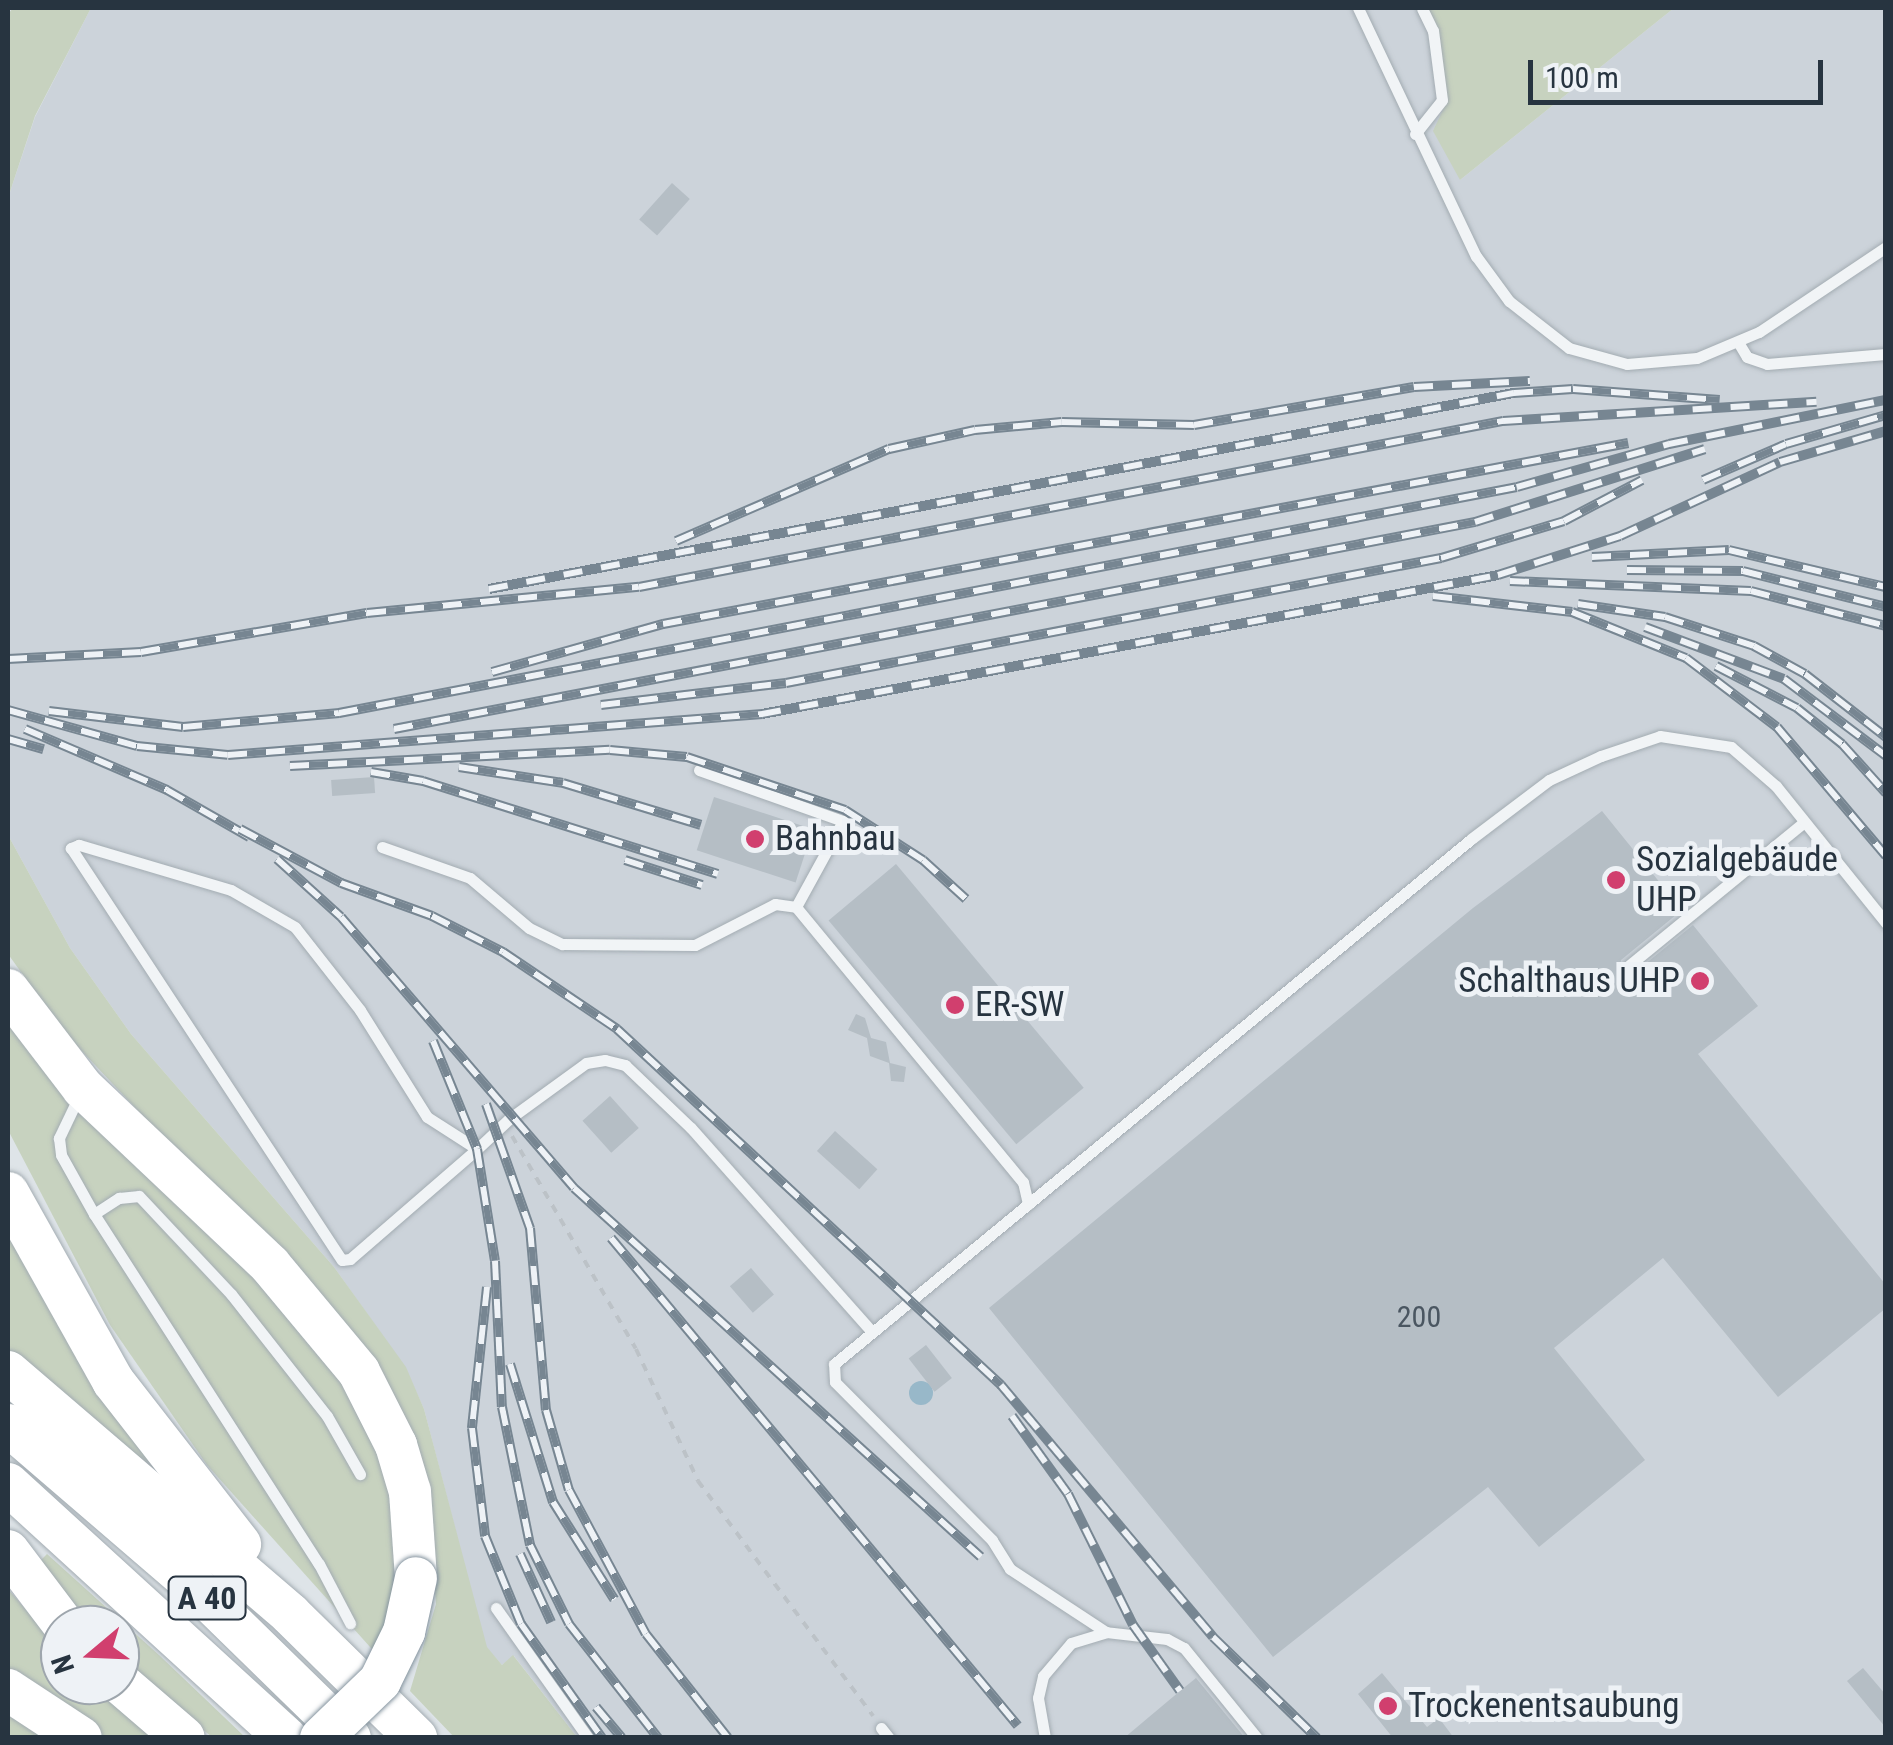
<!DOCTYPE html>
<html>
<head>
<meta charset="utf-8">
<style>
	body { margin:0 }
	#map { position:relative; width:1893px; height:1745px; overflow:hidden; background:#dee4e8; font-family:"Roboto Condensed",sans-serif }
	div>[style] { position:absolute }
	.built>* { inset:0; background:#ccd3da }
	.green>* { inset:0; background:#c7d2bf }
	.water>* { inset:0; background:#98b8c9 }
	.round { border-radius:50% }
	.building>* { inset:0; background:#b5bec5; transform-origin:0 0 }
	.path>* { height:4px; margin-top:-2px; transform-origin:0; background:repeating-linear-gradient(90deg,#bcc2c7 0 8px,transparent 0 16px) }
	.roads { filter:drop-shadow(0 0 2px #a3acb2) drop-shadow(0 0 2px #a3acb2) }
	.service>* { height:11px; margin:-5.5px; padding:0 5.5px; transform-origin:5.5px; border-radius:5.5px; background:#f1f4f6 }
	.motorway>* { height:42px; margin:-21px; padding:0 21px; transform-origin:21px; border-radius:21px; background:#fff }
	.rail>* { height:10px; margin-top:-5px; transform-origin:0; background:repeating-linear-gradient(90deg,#eef2f6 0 19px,#778692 0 38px); box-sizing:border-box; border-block:2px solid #778692 }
	.bridges { filter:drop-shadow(0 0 2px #85949f) drop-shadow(0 0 2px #85949f) }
	.motorway-bridge>* { height:42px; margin:-21px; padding:0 21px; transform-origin:21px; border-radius:21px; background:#fff }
	.dots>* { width:28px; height:28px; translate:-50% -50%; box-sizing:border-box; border:5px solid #eef2f6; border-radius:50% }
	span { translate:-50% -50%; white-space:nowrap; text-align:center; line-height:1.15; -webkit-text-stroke:10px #eef2f6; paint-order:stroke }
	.number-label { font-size:30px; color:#4a5661 }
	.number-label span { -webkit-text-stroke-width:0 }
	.shield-label span { padding:2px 8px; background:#eef2f6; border:2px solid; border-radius:8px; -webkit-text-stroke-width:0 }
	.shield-label { font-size:32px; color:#273440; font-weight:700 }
	.poi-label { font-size:35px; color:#273440 }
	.left { translate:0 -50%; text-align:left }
	.right { translate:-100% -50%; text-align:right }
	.frame { position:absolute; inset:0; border:10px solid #273440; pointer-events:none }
	.north { position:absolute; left:40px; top:1605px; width:100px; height:100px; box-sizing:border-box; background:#eef2f6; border:2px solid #9ea6ad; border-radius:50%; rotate:251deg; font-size:28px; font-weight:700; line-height:40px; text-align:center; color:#273440 }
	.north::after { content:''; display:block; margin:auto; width:35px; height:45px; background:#d13f6e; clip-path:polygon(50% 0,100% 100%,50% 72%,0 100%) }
	.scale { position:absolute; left:1528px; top:60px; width:295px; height:45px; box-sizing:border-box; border:5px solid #273440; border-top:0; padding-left:12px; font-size:30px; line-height:35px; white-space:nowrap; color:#273440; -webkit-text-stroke:8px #eef2f6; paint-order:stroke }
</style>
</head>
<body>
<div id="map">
	<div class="built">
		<i style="clip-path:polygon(91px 8px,1427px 8px,1445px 69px,1460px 180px,1674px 8px,1885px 8px,1885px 1737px,577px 1737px,514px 1656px,502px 1665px,486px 1647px,424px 1409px,405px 1367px,334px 1267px,131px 1034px,70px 948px,8px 835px,8px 198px,35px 117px)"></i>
	</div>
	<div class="green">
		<i style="clip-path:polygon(13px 8px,91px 8px,35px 116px,8px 198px,8px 14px)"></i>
		<i style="clip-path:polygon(1427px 8px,1674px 8px,1460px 180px,1433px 131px,1447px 101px,1438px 30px)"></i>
		<i style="clip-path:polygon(8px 835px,70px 948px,131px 1034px,334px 1267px,406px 1367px,424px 1409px,487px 1647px,502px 1665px,513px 1655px,577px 1737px,454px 1737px,410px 1691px,436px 1604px,428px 1496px,173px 1148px,64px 1032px,8px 954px)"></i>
		<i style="clip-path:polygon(8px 1017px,286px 1303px,349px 1380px,383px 1448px,403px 1552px,379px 1657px,207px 1465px,110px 1325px,8px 1130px)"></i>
		<i style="clip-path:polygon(8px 1226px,177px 1492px,8px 1355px)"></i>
		<i style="clip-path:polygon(47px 1554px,159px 1655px,245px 1737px,212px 1737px,120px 1661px,120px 1625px,84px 1625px,38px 1563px)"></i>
		<i style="clip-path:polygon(8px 1589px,60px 1649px,60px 1685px,98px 1685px,154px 1737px,8px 1737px)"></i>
	</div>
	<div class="water">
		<i class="round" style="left:909px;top:1381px;width:24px;height:24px"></i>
	</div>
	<div class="building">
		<i style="left:672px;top:183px;width:24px;height:49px;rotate:42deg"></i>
		<i style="left:374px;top:777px;width:16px;height:43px;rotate:86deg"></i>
		<i style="left:714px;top:797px;width:104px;height:56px;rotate:18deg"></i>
		<i style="clip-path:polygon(1602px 811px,1682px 910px,1621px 960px,1619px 972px,1633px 974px,1693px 925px,1758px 1006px,1698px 1054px,1886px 1285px,1886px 1308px,1778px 1397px,1663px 1258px,1554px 1348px,1645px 1460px,1539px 1547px,1488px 1487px,1273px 1657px,989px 1308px,1473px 908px)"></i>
		<i style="left:896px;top:864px;width:292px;height:88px;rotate:50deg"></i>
		<i style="clip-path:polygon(856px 1014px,865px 1018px,871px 1038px,886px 1042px,890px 1063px,906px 1067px,904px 1082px,891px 1081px,889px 1063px,870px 1056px,867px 1038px,848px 1030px)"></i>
		<i style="left:610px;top:1096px;width:43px;height:37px;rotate:48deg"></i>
		<i style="left:835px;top:1131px;width:57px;height:27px;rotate:42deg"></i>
		<i style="left:751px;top:1268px;width:35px;height:28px;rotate:49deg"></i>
		<i style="left:926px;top:1345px;width:42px;height:22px;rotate:52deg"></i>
		<i style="clip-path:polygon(1863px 1668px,1886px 1695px,1886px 1728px,1847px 1681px)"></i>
		<i style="clip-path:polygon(1382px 1673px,1427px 1727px,1439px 1718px,1454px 1738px,1393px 1738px,1358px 1694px)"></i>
		<i style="clip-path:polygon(1196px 1678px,1245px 1738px,1124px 1738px,1180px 1691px)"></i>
	</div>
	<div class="path">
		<i style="left:512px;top:1136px;width:246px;rotate:59.8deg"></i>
		<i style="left:636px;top:1349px;width:146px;rotate:64.8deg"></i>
		<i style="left:698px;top:1481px;width:293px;rotate:53.3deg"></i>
	</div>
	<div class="roads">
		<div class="service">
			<i style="left:1358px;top:8px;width:275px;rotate:64.6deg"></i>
			<i style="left:1476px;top:256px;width:56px;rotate:53.7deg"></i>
			<i style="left:1509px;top:301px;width:76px;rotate:38.1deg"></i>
			<i style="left:1569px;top:348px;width:60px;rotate:15.4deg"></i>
			<i style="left:1627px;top:364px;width:70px;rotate:-4.9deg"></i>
			<i style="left:1697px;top:358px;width:67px;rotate:-22.8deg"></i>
			<i style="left:1759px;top:332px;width:153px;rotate:-33.8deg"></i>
			<i style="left:1415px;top:134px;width:43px;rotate:-51.5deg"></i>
			<i style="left:1442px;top:100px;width:70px;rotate:-97.4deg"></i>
			<i style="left:1433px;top:31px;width:25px;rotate:-116deg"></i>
			<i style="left:1738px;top:342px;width:17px;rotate:59deg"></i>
			<i style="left:1747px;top:357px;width:21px;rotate:19deg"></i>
			<i style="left:1767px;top:364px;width:119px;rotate:-4.8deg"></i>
			<i style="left:699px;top:770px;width:153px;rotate:19.5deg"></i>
			<i style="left:843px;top:821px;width:98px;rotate:118.7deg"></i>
			<i style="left:382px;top:847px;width:93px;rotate:19.4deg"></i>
			<i style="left:470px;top:878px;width:77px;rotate:40.3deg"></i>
			<i style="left:529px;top:928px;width:37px;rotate:26deg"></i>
			<i style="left:562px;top:944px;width:133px;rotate:0.4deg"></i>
			<i style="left:695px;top:945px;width:90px;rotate:-27.1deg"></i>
			<i style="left:775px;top:904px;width:21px;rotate:8deg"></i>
			<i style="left:796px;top:907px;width:357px;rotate:50.5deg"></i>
			<i style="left:1023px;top:1182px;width:23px;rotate:77deg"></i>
			<i style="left:1627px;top:967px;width:229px;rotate:-39.3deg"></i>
			<i style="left:79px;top:1096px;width:47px;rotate:115.5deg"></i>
			<i style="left:59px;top:1138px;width:17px;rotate:83deg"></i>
			<i style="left:61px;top:1155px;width:68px;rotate:60.8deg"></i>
			<i style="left:94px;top:1214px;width:30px;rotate:-33deg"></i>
			<i style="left:119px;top:1198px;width:20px;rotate:-6deg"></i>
			<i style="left:139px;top:1196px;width:134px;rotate:46.8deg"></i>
			<i style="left:231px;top:1294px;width:155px;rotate:51.8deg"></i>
			<i style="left:327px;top:1416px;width:67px;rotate:60.4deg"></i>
			<i style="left:477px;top:1149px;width:59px;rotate:-147.4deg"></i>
			<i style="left:427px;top:1117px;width:126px;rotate:-122.1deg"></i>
			<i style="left:360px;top:1010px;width:105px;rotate:-128.1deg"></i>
			<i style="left:295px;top:927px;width:74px;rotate:-150deg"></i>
			<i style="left:231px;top:890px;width:159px;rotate:-163.5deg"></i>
			<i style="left:79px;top:845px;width:9px;rotate:159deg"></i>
			<i style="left:71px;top:848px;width:493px;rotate:56.7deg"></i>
			<i style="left:342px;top:1260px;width:8px;rotate:-7deg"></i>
			<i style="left:350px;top:1259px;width:168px;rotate:-40.9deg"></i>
			<i style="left:477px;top:1149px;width:44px;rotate:-43.2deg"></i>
			<i style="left:509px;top:1119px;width:95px;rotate:-36deg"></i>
			<i style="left:586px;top:1063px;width:19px;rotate:-9deg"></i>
			<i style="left:605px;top:1060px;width:21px;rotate:14deg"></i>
			<i style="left:625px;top:1065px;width:91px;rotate:43.7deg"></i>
			<i style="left:691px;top:1128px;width:271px;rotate:48.4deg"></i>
			<i style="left:94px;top:1214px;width:416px;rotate:57.3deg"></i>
			<i style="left:319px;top:1564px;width:67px;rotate:62.3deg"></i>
			<i style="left:496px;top:1608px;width:159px;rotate:54.7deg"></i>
			<i style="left:881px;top:1728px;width:13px;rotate:51deg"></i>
			<i style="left:1045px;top:1738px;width:41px;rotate:-99.9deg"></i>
			<i style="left:1038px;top:1698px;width:23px;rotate:-77deg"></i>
			<i style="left:1043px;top:1676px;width:43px;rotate:-49.7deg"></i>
			<i style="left:1071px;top:1643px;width:37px;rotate:-17deg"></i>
			<i style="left:1257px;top:1738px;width:116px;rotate:-129deg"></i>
			<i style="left:1184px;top:1648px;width:19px;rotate:-152deg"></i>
			<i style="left:1167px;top:1639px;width:61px;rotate:-173.5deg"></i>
			<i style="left:1106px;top:1632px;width:115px;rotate:-146.7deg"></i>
			<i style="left:1010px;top:1569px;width:34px;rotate:-122deg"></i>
			<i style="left:992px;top:1540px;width:223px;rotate:-134.8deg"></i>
			<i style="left:835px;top:1382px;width:18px;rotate:-93deg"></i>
			<i style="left:834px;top:1364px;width:825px;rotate:-39.49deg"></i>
			<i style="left:1471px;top:839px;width:98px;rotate:-37.1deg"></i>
			<i style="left:1549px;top:780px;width:57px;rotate:-24.8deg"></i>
			<i style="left:1601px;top:756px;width:62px;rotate:-18.7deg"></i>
			<i style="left:1660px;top:736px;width:72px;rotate:8.8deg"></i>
			<i style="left:1731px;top:747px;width:60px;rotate:40.9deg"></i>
			<i style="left:1776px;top:786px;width:176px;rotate:51.2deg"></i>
		</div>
		<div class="motorway">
			<i style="left:8px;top:990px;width:123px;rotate:52.6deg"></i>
			<i style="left:83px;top:1088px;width:257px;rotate:43.4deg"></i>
			<i style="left:270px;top:1265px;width:139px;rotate:50.2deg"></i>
			<i style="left:359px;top:1372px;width:82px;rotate:63.1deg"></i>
			<i style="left:396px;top:1445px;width:49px;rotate:73.4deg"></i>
			<i style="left:410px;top:1492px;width:86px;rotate:86deg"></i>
			<i style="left:8px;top:1193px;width:215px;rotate:60.8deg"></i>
			<i style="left:113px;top:1381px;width:207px;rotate:52.1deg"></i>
			<i style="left:8px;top:1372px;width:372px;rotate:40.6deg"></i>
			<i style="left:290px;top:1614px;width:177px;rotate:44.5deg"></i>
			<i style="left:8px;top:1425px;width:235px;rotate:40.7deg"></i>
			<i style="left:186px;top:1578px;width:229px;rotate:44.3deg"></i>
			<i style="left:8px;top:1484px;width:377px;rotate:42.4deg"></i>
			<i style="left:8px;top:1551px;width:93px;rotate:52.9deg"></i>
			<i style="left:120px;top:1683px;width:84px;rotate:40.7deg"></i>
			<i style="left:8px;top:1690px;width:87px;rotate:33.3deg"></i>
		</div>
	</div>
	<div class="rail">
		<i style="left:1703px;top:480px;width:90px;rotate:-23.4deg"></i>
		<i style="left:1786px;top:444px;width:104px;rotate:-16.2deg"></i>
		<i style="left:676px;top:541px;width:232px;rotate:-23.4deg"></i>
		<i style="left:889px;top:449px;width:88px;rotate:-12.5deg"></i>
		<i style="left:975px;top:430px;width:87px;rotate:-5.3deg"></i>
		<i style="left:1062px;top:422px;width:132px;rotate:1.3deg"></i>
		<i style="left:1194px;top:425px;width:223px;rotate:-9.8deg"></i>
		<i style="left:1414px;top:387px;width:116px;rotate:-3deg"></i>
		<i style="left:1592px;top:557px;width:137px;rotate:-2.9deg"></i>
		<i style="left:1729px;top:550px;width:161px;rotate:13.3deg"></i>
		<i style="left:1627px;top:570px;width:116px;rotate:0.5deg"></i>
		<i style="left:1743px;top:571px;width:147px;rotate:14.1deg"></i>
		<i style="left:1510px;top:581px;width:241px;rotate:2.4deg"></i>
		<i style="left:1751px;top:591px;width:139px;rotate:14.5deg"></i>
		<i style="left:489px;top:589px;width:1044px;rotate:-10.83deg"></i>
		<i style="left:1514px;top:393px;width:59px;rotate:-3.9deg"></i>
		<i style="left:1573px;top:389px;width:147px;rotate:4.3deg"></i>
		<i style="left:1433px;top:596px;width:140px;rotate:6.6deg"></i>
		<i style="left:1572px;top:612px;width:123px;rotate:22deg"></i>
		<i style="left:1686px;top:658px;width:114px;rotate:37.2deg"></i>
		<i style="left:1777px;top:727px;width:169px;rotate:49.8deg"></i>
		<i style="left:1578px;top:604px;width:88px;rotate:8.5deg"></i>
		<i style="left:1665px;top:617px;width:94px;rotate:18deg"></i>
		<i style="left:1754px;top:646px;width:58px;rotate:28.8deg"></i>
		<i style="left:1805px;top:674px;width:103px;rotate:37.9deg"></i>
		<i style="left:1645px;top:627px;width:148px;rotate:20.5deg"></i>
		<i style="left:1784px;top:679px;width:128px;rotate:37deg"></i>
		<i style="left:8px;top:659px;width:133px;rotate:-3deg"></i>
		<i style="left:141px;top:652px;width:229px;rotate:-9.8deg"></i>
		<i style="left:367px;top:613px;width:273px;rotate:-5.5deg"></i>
		<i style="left:639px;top:587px;width:880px;rotate:-10.88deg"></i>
		<i style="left:1503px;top:421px;width:314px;rotate:-3.5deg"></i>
		<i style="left:1716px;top:666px;width:91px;rotate:27.4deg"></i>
		<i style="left:1797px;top:708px;width:58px;rotate:38.7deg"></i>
		<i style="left:1842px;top:744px;width:66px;rotate:48.1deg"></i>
		<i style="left:492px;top:672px;width:178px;rotate:-15.7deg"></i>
		<i style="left:663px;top:624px;width:982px;rotate:-10.62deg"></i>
		<i style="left:601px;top:705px;width:186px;rotate:-6.8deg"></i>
		<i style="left:786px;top:683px;width:667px;rotate:-10.8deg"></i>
		<i style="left:1441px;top:558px;width:128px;rotate:-16.7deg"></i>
		<i style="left:1564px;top:521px;width:88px;rotate:-27.7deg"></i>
		<i style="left:8px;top:710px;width:134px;rotate:15.6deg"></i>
		<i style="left:137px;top:746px;width:91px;rotate:5.6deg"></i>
		<i style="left:228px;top:755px;width:536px;rotate:-4.39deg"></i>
		<i style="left:762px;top:714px;width:749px;rotate:-10.69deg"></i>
		<i style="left:1498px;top:575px;width:128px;rotate:-17.7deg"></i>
		<i style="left:1620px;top:536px;width:176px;rotate:-24.8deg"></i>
		<i style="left:1780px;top:462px;width:110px;rotate:-16.3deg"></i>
		<i style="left:49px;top:711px;width:135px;rotate:6.8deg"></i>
		<i style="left:183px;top:727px;width:157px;rotate:-5.1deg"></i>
		<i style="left:339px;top:713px;width:1199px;rotate:-10.86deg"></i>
		<i style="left:1517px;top:487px;width:158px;rotate:-15.8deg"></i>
		<i style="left:1669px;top:444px;width:221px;rotate:-11.5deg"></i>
		<i style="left:25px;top:729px;width:155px;rotate:23.2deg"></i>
		<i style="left:167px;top:790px;width:95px;rotate:29.8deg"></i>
		<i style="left:394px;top:729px;width:1101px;rotate:-10.84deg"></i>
		<i style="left:1475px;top:522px;width:241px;rotate:-17.6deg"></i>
		<i style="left:8px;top:739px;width:37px;rotate:16deg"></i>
		<i style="left:290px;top:766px;width:320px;rotate:-2.9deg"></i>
		<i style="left:610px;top:750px;width:77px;rotate:5.2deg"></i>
		<i style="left:687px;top:757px;width:167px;rotate:18.5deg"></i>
		<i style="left:845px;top:810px;width:93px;rotate:32.7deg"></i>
		<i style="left:923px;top:860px;width:58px;rotate:42.2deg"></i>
		<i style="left:459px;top:767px;width:105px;rotate:8.7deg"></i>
		<i style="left:563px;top:783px;width:144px;rotate:16.9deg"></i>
		<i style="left:371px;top:772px;width:53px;rotate:9.8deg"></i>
		<i style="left:423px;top:781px;width:309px;rotate:17.5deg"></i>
		<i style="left:240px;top:829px;width:115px;rotate:28.1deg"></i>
		<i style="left:341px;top:883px;width:97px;rotate:19.9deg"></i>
		<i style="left:432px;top:916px;width:80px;rotate:26.9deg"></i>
		<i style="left:503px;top:952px;width:138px;rotate:34deg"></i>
		<i style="left:617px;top:1029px;width:524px;rotate:42.83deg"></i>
		<i style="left:1001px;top:1385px;width:329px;rotate:49.9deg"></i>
		<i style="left:1213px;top:1637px;width:145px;rotate:44.2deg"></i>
		<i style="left:277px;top:859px;width:86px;rotate:42.2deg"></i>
		<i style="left:341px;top:917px;width:357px;rotate:49.3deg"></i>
		<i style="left:574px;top:1188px;width:549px;rotate:42.2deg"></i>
		<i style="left:625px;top:860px;width:81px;rotate:18deg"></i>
		<i style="left:433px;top:1041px;width:117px;rotate:67.8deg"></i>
		<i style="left:477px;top:1149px;width:113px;rotate:80.9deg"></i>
		<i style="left:495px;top:1261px;width:146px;rotate:87.3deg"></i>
		<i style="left:502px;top:1407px;width:141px;rotate:78.5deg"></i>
		<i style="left:530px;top:1545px;width:88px;rotate:63.7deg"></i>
		<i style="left:569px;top:1624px;width:145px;rotate:52deg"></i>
		<i style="left:486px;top:1104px;width:132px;rotate:70.5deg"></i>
		<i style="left:530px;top:1228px;width:183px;rotate:85deg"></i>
		<i style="left:546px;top:1410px;width:83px;rotate:74deg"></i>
		<i style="left:569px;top:1490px;width:163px;rotate:61.9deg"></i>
		<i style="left:646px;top:1634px;width:132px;rotate:51.7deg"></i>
		<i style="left:611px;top:1238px;width:635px;rotate:50.17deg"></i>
		<i style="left:487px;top:1287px;width:142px;rotate:96.1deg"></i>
		<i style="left:472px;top:1428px;width:109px;rotate:83.1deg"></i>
		<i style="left:485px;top:1536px;width:95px;rotate:67.8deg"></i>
		<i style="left:521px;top:1624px;width:140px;rotate:54.6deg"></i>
		<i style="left:510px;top:1364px;width:145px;rotate:72.7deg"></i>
		<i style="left:553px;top:1502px;width:115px;rotate:57.8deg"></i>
		<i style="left:1012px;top:1416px;width:96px;rotate:54.3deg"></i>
		<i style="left:1068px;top:1494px;width:146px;rotate:63.6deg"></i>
		<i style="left:1133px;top:1625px;width:81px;rotate:54.5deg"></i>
		<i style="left:520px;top:1554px;width:75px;rotate:65.5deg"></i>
		<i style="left:596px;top:1707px;width:40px;rotate:50deg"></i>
	</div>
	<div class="bridges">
		<div class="motorway-bridge">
			<i style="left:321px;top:1738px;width:82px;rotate:-44deg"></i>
			<i style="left:380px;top:1681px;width:55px;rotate:-63.9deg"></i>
			<i style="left:404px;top:1632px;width:55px;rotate:-77.5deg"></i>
		</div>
	</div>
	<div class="dots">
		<i style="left:755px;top:839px;background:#d13f6e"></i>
		<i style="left:1616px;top:880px;background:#d13f6e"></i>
		<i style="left:1700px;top:981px;background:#d13f6e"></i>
		<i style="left:955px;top:1005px;background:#d13f6e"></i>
		<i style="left:1388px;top:1706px;background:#d13f6e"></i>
	</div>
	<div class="number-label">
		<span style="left:1419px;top:1317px">200</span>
	</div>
	<div class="shield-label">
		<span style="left:207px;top:1598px">A 40</span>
	</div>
	<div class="poi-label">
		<span class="left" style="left:775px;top:839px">Bahnbau</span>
		<span class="left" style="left:1636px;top:880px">Sozialgebäude<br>UHP</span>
		<span class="right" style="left:1680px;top:981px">Schalthaus UHP</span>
		<span class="left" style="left:975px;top:1005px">ER-SW</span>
		<span class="left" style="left:1408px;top:1706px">Trockenentsaubung</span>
	</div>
	<div class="frame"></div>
	<div class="north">N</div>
	<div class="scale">100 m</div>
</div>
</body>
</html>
